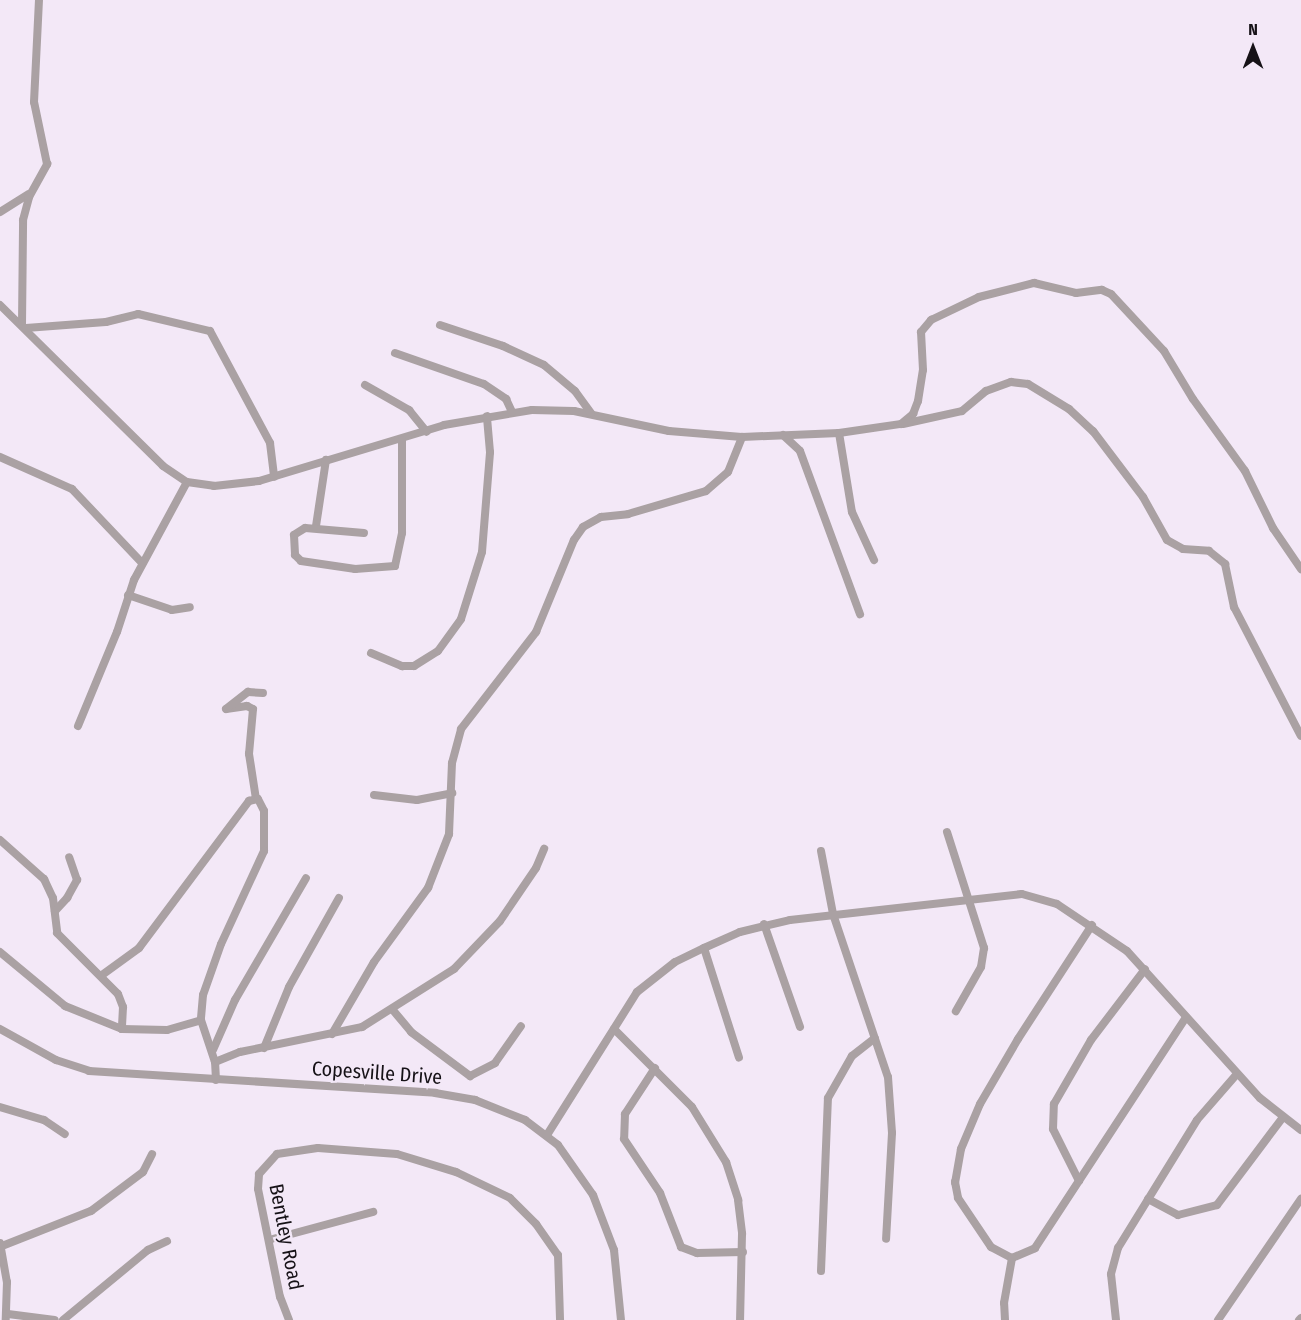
<!DOCTYPE html>
<html>
<head>
<meta charset="utf-8">
<style>
	body { margin:0 }
	#map { position:relative; width:1301px; height:1320px; overflow:hidden; background:#f3e8f7; font-family:"Fira Sans Condensed",sans-serif }
	div>[style] { position:absolute }
	.minor>* { height:8px; margin:-4px; padding:0 4px; transform-origin:4px; border-radius:4px; background:#aaa1a3 }
	span { translate:-50% -50%; white-space:nowrap; text-align:center; line-height:1.15; -webkit-text-stroke:4.5px #f3e8f7; paint-order:stroke }
	.street-label { font-size:20px; color:#161217 }
	.north { position:absolute; left:1223px; top:18px; width:60px; height:60px; -webkit-text-stroke:4px #f3e8f7; paint-order:stroke; rotate:0deg; font-size:16px; font-weight:700; line-height:24px; text-align:center; color:#161217 }
	.north::after { content:''; display:block; margin:auto; width:21px; height:27px; background:#161217; clip-path:polygon(50% 0,100% 100%,50% 72%,0 100%) }
</style>
</head>
<body>
<div id="map">
	<div class="minor">
		<i style="left:0;top:212px;width:34px;rotate:-32deg"></i>
		<i style="left:0;top:305px;width:229px;rotate:44.6deg"></i>
		<i style="left:163px;top:466px;width:29px;rotate:34deg"></i>
		<i style="left:187px;top:482px;width:27px;rotate:8deg"></i>
		<i style="left:214px;top:486px;width:45px;rotate:-6.3deg"></i>
		<i style="left:259px;top:481px;width:193px;rotate:-16.8deg"></i>
		<i style="left:444px;top:425px;width:89px;rotate:-9.7deg"></i>
		<i style="left:532px;top:410px;width:42px;rotate:1.4deg"></i>
		<i style="left:574px;top:411px;width:97px;rotate:11.9deg"></i>
		<i style="left:669px;top:431px;width:73px;rotate:4.7deg"></i>
		<i style="left:742px;top:437px;width:97px;rotate:-2.4deg"></i>
		<i style="left:839px;top:433px;width:63px;rotate:-8.3deg"></i>
		<i style="left:901px;top:424px;width:16px;rotate:-40deg"></i>
		<i style="left:913px;top:414px;width:14px;rotate:-69deg"></i>
		<i style="left:918px;top:401px;width:31px;rotate:-81deg"></i>
		<i style="left:923px;top:370px;width:38px;rotate:-93deg"></i>
		<i style="left:921px;top:332px;width:16px;rotate:-50deg"></i>
		<i style="left:931px;top:320px;width:53px;rotate:-25.6deg"></i>
		<i style="left:979px;top:297px;width:57px;rotate:-14.3deg"></i>
		<i style="left:1034px;top:283px;width:43px;rotate:13.4deg"></i>
		<i style="left:1076px;top:293px;width:26px;rotate:-7deg"></i>
		<i style="left:1102px;top:290px;width:10px;rotate:24deg"></i>
		<i style="left:1111px;top:294px;width:78px;rotate:47.1deg"></i>
		<i style="left:1164px;top:351px;width:56px;rotate:58.9deg"></i>
		<i style="left:1193px;top:399px;width:89px;rotate:54.2deg"></i>
		<i style="left:1245px;top:471px;width:64px;rotate:63.8deg"></i>
		<i style="left:1273px;top:528px;width:50px;rotate:55.7deg"></i>
		<i style="left:22px;top:324px;width:104px;rotate:-89.4deg"></i>
		<i style="left:23px;top:220px;width:24px;rotate:-75deg"></i>
		<i style="left:29px;top:197px;width:38px;rotate:-61deg"></i>
		<i style="left:47px;top:164px;width:63px;rotate:-101.8deg"></i>
		<i style="left:34px;top:102px;width:102px;rotate:-87.2deg"></i>
		<i style="left:440px;top:325px;width:66px;rotate:18.4deg"></i>
		<i style="left:503px;top:346px;width:45px;rotate:24.9deg"></i>
		<i style="left:544px;top:365px;width:40px;rotate:40deg"></i>
		<i style="left:575px;top:391px;width:27px;rotate:54deg"></i>
		<i style="left:26px;top:328px;width:80px;rotate:-4.3deg"></i>
		<i style="left:106px;top:322px;width:33px;rotate:-14deg"></i>
		<i style="left:138px;top:314px;width:74px;rotate:13.3deg"></i>
		<i style="left:210px;top:331px;width:127px;rotate:61.8deg"></i>
		<i style="left:270px;top:443px;width:34px;rotate:83deg"></i>
		<i style="left:395px;top:353px;width:94px;rotate:19.2deg"></i>
		<i style="left:484px;top:384px;width:27px;rotate:34deg"></i>
		<i style="left:506px;top:399px;width:14px;rotate:65deg"></i>
		<i style="left:365px;top:385px;width:51px;rotate:29.6deg"></i>
		<i style="left:409px;top:410px;width:28px;rotate:51deg"></i>
		<i style="left:903px;top:424px;width:60px;rotate:-12.4deg"></i>
		<i style="left:962px;top:411px;width:31px;rotate:-40deg"></i>
		<i style="left:986px;top:391px;width:27px;rotate:-20deg"></i>
		<i style="left:1011px;top:382px;width:17px;rotate:7deg"></i>
		<i style="left:1028px;top:384px;width:48px;rotate:31.4deg"></i>
		<i style="left:1069px;top:409px;width:33px;rotate:43deg"></i>
		<i style="left:1093px;top:431px;width:83px;rotate:52.9deg"></i>
		<i style="left:1143px;top:497px;width:49px;rotate:60.8deg"></i>
		<i style="left:1167px;top:540px;width:18px;rotate:29deg"></i>
		<i style="left:1183px;top:549px;width:26px;rotate:4deg"></i>
		<i style="left:1209px;top:551px;width:21px;rotate:39deg"></i>
		<i style="left:1225px;top:564px;width:44px;rotate:78.2deg"></i>
		<i style="left:1234px;top:607px;width:145px;rotate:62.6deg"></i>
		<i style="left:839px;top:433px;width:80px;rotate:80.7deg"></i>
		<i style="left:852px;top:512px;width:53px;rotate:65.4deg"></i>
		<i style="left:783px;top:435px;width:23px;rotate:43deg"></i>
		<i style="left:800px;top:451px;width:174px;rotate:69.8deg"></i>
		<i style="left:0;top:457px;width:79px;rotate:24deg"></i>
		<i style="left:72px;top:489px;width:102px;rotate:46.6deg"></i>
		<i style="left:316px;top:526px;width:67px;rotate:-81.4deg"></i>
		<i style="left:364px;top:533px;width:59px;rotate:-175.2deg"></i>
		<i style="left:305px;top:528px;width:13px;rotate:148deg"></i>
		<i style="left:294px;top:535px;width:20px;rotate:87deg"></i>
		<i style="left:295px;top:555px;width:8px;rotate:45deg"></i>
		<i style="left:301px;top:561px;width:55px;rotate:8.4deg"></i>
		<i style="left:355px;top:569px;width:40px;rotate:-4.3deg"></i>
		<i style="left:395px;top:566px;width:34px;rotate:-78deg"></i>
		<i style="left:402px;top:533px;width:93px;rotate:-90deg"></i>
		<i style="left:128px;top:595px;width:46px;rotate:18.8deg"></i>
		<i style="left:172px;top:610px;width:18px;rotate:-9deg"></i>
		<i style="left:371px;top:653px;width:34px;rotate:23deg"></i>
		<i style="left:402px;top:666px;width:12px"></i>
		<i style="left:414px;top:666px;width:28px;rotate:-32deg"></i>
		<i style="left:438px;top:651px;width:39px;rotate:-54deg"></i>
		<i style="left:461px;top:619px;width:70px;rotate:-72.6deg"></i>
		<i style="left:482px;top:552px;width:100px;rotate:-85.4deg"></i>
		<i style="left:490px;top:452px;width:36px;rotate:-95deg"></i>
		<i style="left:78px;top:726px;width:102px;rotate:-67.5deg"></i>
		<i style="left:117px;top:632px;width:55px;rotate:-71.9deg"></i>
		<i style="left:134px;top:580px;width:111px;rotate:-61.6deg"></i>
		<i style="left:374px;top:795px;width:43px;rotate:6.6deg"></i>
		<i style="left:417px;top:800px;width:36px;rotate:-11deg"></i>
		<i style="left:256px;top:799px;width:46px;rotate:-98.8deg"></i>
		<i style="left:249px;top:754px;width:45px;rotate:-84.9deg"></i>
		<i style="left:253px;top:709px;width:7px;rotate:-153deg"></i>
		<i style="left:247px;top:706px;width:21px;rotate:172deg"></i>
		<i style="left:226px;top:709px;width:28px;rotate:-38deg"></i>
		<i style="left:248px;top:692px;width:15px;rotate:4deg"></i>
		<i style="left:947px;top:832px;width:122px;rotate:72.3deg"></i>
		<i style="left:984px;top:948px;width:19px;rotate:99deg"></i>
		<i style="left:981px;top:967px;width:51px;rotate:119.6deg"></i>
		<i style="left:0;top:840px;width:59px;rotate:41.6deg"></i>
		<i style="left:44px;top:879px;width:21px;rotate:65deg"></i>
		<i style="left:53px;top:898px;width:35px;rotate:83deg"></i>
		<i style="left:57px;top:933px;width:86px;rotate:45deg"></i>
		<i style="left:118px;top:994px;width:14px;rotate:69deg"></i>
		<i style="left:123px;top:1007px;width:22px;rotate:93deg"></i>
		<i style="left:821px;top:851px;width:64px;rotate:79.2deg"></i>
		<i style="left:833px;top:914px;width:172px;rotate:71.4deg"></i>
		<i style="left:888px;top:1077px;width:56px;rotate:85.9deg"></i>
		<i style="left:892px;top:1133px;width:106px;rotate:93.2deg"></i>
		<i style="left:55px;top:911px;width:18px;rotate:-47deg"></i>
		<i style="left:67px;top:898px;width:21px;rotate:-61deg"></i>
		<i style="left:77px;top:880px;width:24px;rotate:-109deg"></i>
		<i style="left:764px;top:924px;width:109px;rotate:70.7deg"></i>
		<i style="left:1092px;top:925px;width:136px;rotate:123deg"></i>
		<i style="left:1018px;top:1039px;width:75px;rotate:120.3deg"></i>
		<i style="left:980px;top:1104px;width:49px;rotate:112.9deg"></i>
		<i style="left:961px;top:1149px;width:34px;rotate:100deg"></i>
		<i style="left:955px;top:1182px;width:16px;rotate:79deg"></i>
		<i style="left:958px;top:1198px;width:59px;rotate:56deg"></i>
		<i style="left:991px;top:1247px;width:24px;rotate:28deg"></i>
		<i style="left:1012px;top:1258px;width:25px;rotate:-23deg"></i>
		<i style="left:1035px;top:1248px;width:276px;rotate:-56.8deg"></i>
		<i style="left:704px;top:948px;width:115px;rotate:72.3deg"></i>
		<i style="left:0;top:952px;width:85px;rotate:39.7deg"></i>
		<i style="left:65px;top:1006px;width:61px;rotate:22deg"></i>
		<i style="left:122px;top:1029px;width:45px;rotate:1.3deg"></i>
		<i style="left:167px;top:1030px;width:35px;rotate:-16deg"></i>
		<i style="left:201px;top:1020px;width:44px;rotate:71.6deg"></i>
		<i style="left:102px;top:975px;width:46px;rotate:-36.1deg"></i>
		<i style="left:139px;top:948px;width:184px;rotate:-53.2deg"></i>
		<i style="left:249px;top:801px;width:9px;rotate:-13deg"></i>
		<i style="left:258px;top:799px;width:13px;rotate:63deg"></i>
		<i style="left:264px;top:811px;width:40px;rotate:90deg"></i>
		<i style="left:264px;top:851px;width:102px;rotate:114.8deg"></i>
		<i style="left:221px;top:944px;width:54px;rotate:109.4deg"></i>
		<i style="left:203px;top:995px;width:25px;rotate:95deg"></i>
		<i style="left:392px;top:1009px;width:30px;rotate:50deg"></i>
		<i style="left:411px;top:1032px;width:74px;rotate:36.7deg"></i>
		<i style="left:470px;top:1076px;width:28px;rotate:-27deg"></i>
		<i style="left:495px;top:1063px;width:45px;rotate:-54.9deg"></i>
		<i style="left:0;top:1029px;width:64px;rotate:29deg"></i>
		<i style="left:56px;top:1060px;width:35px;rotate:18deg"></i>
		<i style="left:89px;top:1071px;width:347px;rotate:3.6deg"></i>
		<i style="left:435px;top:1093px;width:41px;rotate:9.9deg"></i>
		<i style="left:475px;top:1100px;width:54px;rotate:21.8deg"></i>
		<i style="left:525px;top:1120px;width:41px;rotate:37.1deg"></i>
		<i style="left:558px;top:1145px;width:61px;rotate:55deg"></i>
		<i style="left:593px;top:1195px;width:59px;rotate:69.1deg"></i>
		<i style="left:614px;top:1250px;width:70px;rotate:84.3deg"></i>
		<i style="left:614px;top:1029px;width:110px;rotate:45deg"></i>
		<i style="left:692px;top:1107px;width:65px;rotate:58.3deg"></i>
		<i style="left:726px;top:1162px;width:40px;rotate:72deg"></i>
		<i style="left:738px;top:1200px;width:34px;rotate:83deg"></i>
		<i style="left:742px;top:1234px;width:86px;rotate:91.3deg"></i>
		<i style="left:332px;top:1034px;width:83px;rotate:-59.7deg"></i>
		<i style="left:374px;top:962px;width:92px;rotate:-53.9deg"></i>
		<i style="left:428px;top:888px;width:58px;rotate:-68.7deg"></i>
		<i style="left:449px;top:834px;width:71px;rotate:-87.6deg"></i>
		<i style="left:452px;top:763px;width:35px;rotate:-75deg"></i>
		<i style="left:461px;top:729px;width:123px;rotate:-52.3deg"></i>
		<i style="left:536px;top:632px;width:100px;rotate:-67.6deg"></i>
		<i style="left:574px;top:540px;width:16px;rotate:-55deg"></i>
		<i style="left:583px;top:527px;width:21px;rotate:-29deg"></i>
		<i style="left:601px;top:517px;width:27px;rotate:-6deg"></i>
		<i style="left:628px;top:514px;width:81px;rotate:-16.4deg"></i>
		<i style="left:706px;top:491px;width:29px;rotate:-41deg"></i>
		<i style="left:728px;top:472px;width:38px;rotate:-68deg"></i>
		<i style="left:264px;top:1048px;width:66px;rotate:-67.7deg"></i>
		<i style="left:289px;top:987px;width:102px;rotate:-60.7deg"></i>
		<i style="left:213px;top:1050px;width:55px;rotate:-66.3deg"></i>
		<i style="left:235px;top:1000px;width:141px;rotate:-59.8deg"></i>
		<i style="left:655px;top:1068px;width:55px;rotate:123.1deg"></i>
		<i style="left:625px;top:1114px;width:25px;rotate:92deg"></i>
		<i style="left:624px;top:1139px;width:65px;rotate:56.3deg"></i>
		<i style="left:660px;top:1193px;width:58px;rotate:68.7deg"></i>
		<i style="left:681px;top:1247px;width:17px;rotate:21deg"></i>
		<i style="left:697px;top:1253px;width:46px;rotate:-1.2deg"></i>
		<i style="left:216px;top:1080px;width:18px;rotate:-93deg"></i>
		<i style="left:215px;top:1062px;width:27px;rotate:-22deg"></i>
		<i style="left:240px;top:1052px;width:125px;rotate:-11.6deg"></i>
		<i style="left:362px;top:1027px;width:109px;rotate:-32.2deg"></i>
		<i style="left:454px;top:969px;width:66px;rotate:-46.2deg"></i>
		<i style="left:500px;top:921px;width:64px;rotate:-55.8deg"></i>
		<i style="left:536px;top:868px;width:21px;rotate:-67deg"></i>
		<i style="left:0;top:1107px;width:46px;rotate:16.5deg"></i>
		<i style="left:44px;top:1120px;width:25px;rotate:34deg"></i>
		<i style="left:547px;top:1135px;width:169px;rotate:-57.8deg"></i>
		<i style="left:637px;top:992px;width:48px;rotate:-38.3deg"></i>
		<i style="left:675px;top:962px;width:32px;rotate:-26deg"></i>
		<i style="left:704px;top:948px;width:39px;rotate:-24deg"></i>
		<i style="left:740px;top:932px;width:51px;rotate:-13.5deg"></i>
		<i style="left:790px;top:920px;width:233px;rotate:-6.4deg"></i>
		<i style="left:1022px;top:894px;width:36px;rotate:16deg"></i>
		<i style="left:1057px;top:904px;width:84px;rotate:33.9deg"></i>
		<i style="left:1127px;top:951px;width:198px;rotate:47.9deg"></i>
		<i style="left:1260px;top:1098px;width:52px;rotate:38deg"></i>
		<i style="left:1079px;top:1181px;width:58px;rotate:-116.6deg"></i>
		<i style="left:1053px;top:1129px;width:25px;rotate:-88deg"></i>
		<i style="left:1054px;top:1104px;width:74px;rotate:-60deg"></i>
		<i style="left:1091px;top:1040px;width:89px;rotate:-52.7deg"></i>
		<i style="left:1148px;top:1199px;width:34px;rotate:28deg"></i>
		<i style="left:1178px;top:1215px;width:40px;rotate:-14.4deg"></i>
		<i style="left:1217px;top:1205px;width:110px;rotate:-53.1deg"></i>
		<i style="left:269px;top:1240px;width:108px;rotate:-15.1deg"></i>
		<i style="left:0;top:1243px;width:40px;rotate:80deg"></i>
		<i style="left:7px;top:1282px;width:38px;rotate:92deg"></i>
		<i style="left:2px;top:1246px;width:96px;rotate:-21.5deg"></i>
		<i style="left:91px;top:1211px;width:65px;rotate:-36.9deg"></i>
		<i style="left:143px;top:1172px;width:20px;rotate:-63deg"></i>
		<i style="left:821px;top:1271px;width:173px;rotate:-87.7deg"></i>
		<i style="left:828px;top:1098px;width:48px;rotate:-60.3deg"></i>
		<i style="left:852px;top:1056px;width:29px;rotate:-38deg"></i>
		<i style="left:8px;top:1314px;width:47px;rotate:7.3deg"></i>
		<i style="left:63px;top:1320px;width:110px;rotate:-39.5deg"></i>
		<i style="left:148px;top:1250px;width:21px;rotate:-25deg"></i>
		<i style="left:289px;top:1320px;width:25px;rotate:-111deg"></i>
		<i style="left:280px;top:1297px;width:110px;rotate:-101.5deg"></i>
		<i style="left:258px;top:1189px;width:15px;rotate:-86deg"></i>
		<i style="left:259px;top:1174px;width:27px;rotate:-48deg"></i>
		<i style="left:277px;top:1154px;width:41px;rotate:-8.3deg"></i>
		<i style="left:318px;top:1148px;width:79px;rotate:4.3deg"></i>
		<i style="left:397px;top:1154px;width:62px;rotate:17deg"></i>
		<i style="left:456px;top:1172px;width:60px;rotate:25.7deg"></i>
		<i style="left:510px;top:1198px;width:37px;rotate:45deg"></i>
		<i style="left:536px;top:1224px;width:38px;rotate:55deg"></i>
		<i style="left:558px;top:1255px;width:65px;rotate:88.2deg"></i>
		<i style="left:1005px;top:1320px;width:17px;rotate:-93deg"></i>
		<i style="left:1004px;top:1303px;width:46px;rotate:-79.9deg"></i>
		<i style="left:1116px;top:1320px;width:46px;rotate:-96.2deg"></i>
		<i style="left:1111px;top:1274px;width:27px;rotate:-75deg"></i>
		<i style="left:1118px;top:1248px;width:150px;rotate:-58.3deg"></i>
		<i style="left:1197px;top:1120px;width:61px;rotate:-49deg"></i>
		<i style="left:1218px;top:1320px;width:147px;rotate:-55.6deg"></i>
		<i style="left:1299px;top:1320px;width:3px;rotate:-45deg"></i>
	</div>
	<div class="street-label">
		<span style="left:377px;top:1073px;rotate:4deg">Copesville Drive</span>
		<span style="left:286px;top:1237px;rotate:79deg">Bentley Road</span>
	</div>
	<div class="north">N</div>
</div>
</body>
</html>
